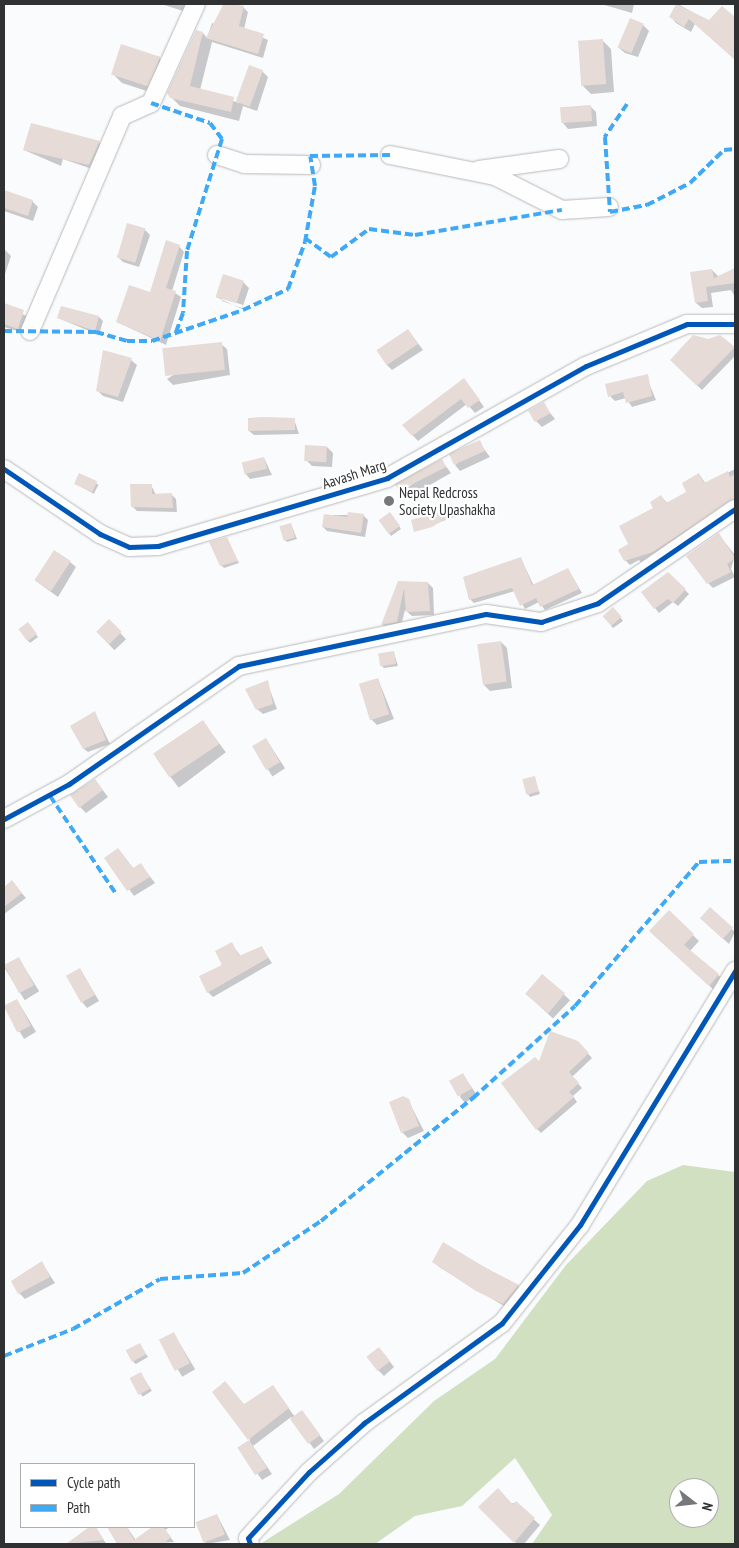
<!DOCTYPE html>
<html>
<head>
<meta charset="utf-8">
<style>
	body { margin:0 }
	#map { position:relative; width:739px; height:1548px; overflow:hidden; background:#fafbfd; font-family:"PT Sans Narrow",sans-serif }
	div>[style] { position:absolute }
	.forest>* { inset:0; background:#d2e0c2 }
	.shadow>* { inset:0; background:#0003; transform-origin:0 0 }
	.building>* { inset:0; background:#e6dbd6; transform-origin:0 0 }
	.roads { filter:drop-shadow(0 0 1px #b8b9ba) drop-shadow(0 0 1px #b8b9ba) }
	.street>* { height:18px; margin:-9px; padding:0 9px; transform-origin:9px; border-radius:9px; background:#fefeff }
	.quiet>* { height:4px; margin-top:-2px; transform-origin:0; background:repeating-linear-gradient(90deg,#3fa9f5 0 8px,transparent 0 12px) }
	.cycleway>* { height:5px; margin:-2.5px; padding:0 2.5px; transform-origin:2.5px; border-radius:2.5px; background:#0057b8 }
	.dots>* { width:14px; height:14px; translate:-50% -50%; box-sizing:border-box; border:2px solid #fff; border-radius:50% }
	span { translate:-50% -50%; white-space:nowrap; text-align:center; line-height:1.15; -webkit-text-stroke:4.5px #fff; paint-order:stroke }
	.street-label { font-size:15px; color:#303132 }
	.poi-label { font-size:15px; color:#303132 }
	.left { translate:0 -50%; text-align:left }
	.frame { position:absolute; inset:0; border:5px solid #303132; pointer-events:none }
	.legend { position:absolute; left:20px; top:1463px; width:175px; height:65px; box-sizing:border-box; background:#fff; border:1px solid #acadad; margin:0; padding:6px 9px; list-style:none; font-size:15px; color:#303132 }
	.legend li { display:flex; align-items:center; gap:10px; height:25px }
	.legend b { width:25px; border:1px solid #acadad }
	.north { position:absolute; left:669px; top:1478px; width:50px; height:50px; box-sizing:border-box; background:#fff; border:1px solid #acadad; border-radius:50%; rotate:106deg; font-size:14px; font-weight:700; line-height:20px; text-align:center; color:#303132 }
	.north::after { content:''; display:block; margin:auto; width:18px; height:22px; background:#777879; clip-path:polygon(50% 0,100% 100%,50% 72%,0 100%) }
</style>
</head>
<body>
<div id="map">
	<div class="forest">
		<i style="clip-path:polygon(evenodd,683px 1165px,735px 1172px,735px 1544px,532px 1544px,552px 1515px,515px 1458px,462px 1506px,415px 1516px,375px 1544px,260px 1544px,339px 1494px,434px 1401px,495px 1359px,566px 1265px,647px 1181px,683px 1165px,679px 1488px,709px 1488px,709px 1518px,679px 1518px,679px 1488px)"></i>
	</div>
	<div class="shadow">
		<i style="clip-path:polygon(161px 4px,187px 4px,183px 11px)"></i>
		<i style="clip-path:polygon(601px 4px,634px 4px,632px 13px)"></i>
		<i style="clip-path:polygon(678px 4px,710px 22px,722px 7px,735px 19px,735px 59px,695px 24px,691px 32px,676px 23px,671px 17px)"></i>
		<i style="clip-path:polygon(243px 7px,248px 12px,244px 29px,268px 40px,263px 58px,212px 42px,200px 90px,239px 103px,250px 67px,262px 71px,268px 77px,257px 111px,243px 106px,239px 121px,180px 106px,171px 97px,203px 33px,207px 38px,212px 23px,218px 25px)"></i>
		<i style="clip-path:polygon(643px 25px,649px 31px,638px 57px,625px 53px,619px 48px)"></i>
		<i style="clip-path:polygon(602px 40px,611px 49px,614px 92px,591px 94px,582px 85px)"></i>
		<i style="clip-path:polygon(122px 46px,159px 58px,168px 67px,156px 94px,122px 83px,113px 74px)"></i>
		<i style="clip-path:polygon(590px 106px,596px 112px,597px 126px,568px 129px,563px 123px)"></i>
		<i style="clip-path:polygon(99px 142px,105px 148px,95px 170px,63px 159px,61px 166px,24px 150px)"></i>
		<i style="clip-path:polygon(4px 192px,32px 201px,38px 207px,33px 221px,4px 211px)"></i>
		<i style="clip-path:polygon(144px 229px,150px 235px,139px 267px,123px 262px,117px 256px)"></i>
		<i style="clip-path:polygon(179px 246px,184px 252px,172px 291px,181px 297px,166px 345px,117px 322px,151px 293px)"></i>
		<i style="clip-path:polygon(4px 249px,11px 256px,5px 274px,4px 273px)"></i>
		<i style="clip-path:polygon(712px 270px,719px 277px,735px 272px,735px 297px,731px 290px,711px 293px,713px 307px,702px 308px,696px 303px)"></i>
		<i style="clip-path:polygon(evenodd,243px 282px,249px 288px,242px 309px,216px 297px,243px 282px,222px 298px,243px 305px,242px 308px,222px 301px,222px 298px)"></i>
		<i style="clip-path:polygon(4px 306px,29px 317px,24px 333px,4px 327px)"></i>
		<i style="clip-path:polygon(99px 317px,103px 321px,99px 335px,58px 318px)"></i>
		<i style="clip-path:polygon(408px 330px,423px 350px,392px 370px,386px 364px)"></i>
		<i style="clip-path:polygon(719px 336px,735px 349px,735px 356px,702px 390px,671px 360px)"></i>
		<i style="clip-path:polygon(221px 344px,227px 349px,230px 375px,173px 385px,167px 379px)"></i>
		<i style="clip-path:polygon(131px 360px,137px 365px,123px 402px,103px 396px,97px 390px)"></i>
		<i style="clip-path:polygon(646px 376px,656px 400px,632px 407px,626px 398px,615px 401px,610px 396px)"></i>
		<i style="clip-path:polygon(464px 379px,484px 407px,475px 413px,467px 404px,418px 441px,403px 425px)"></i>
		<i style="clip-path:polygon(543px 404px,555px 419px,542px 427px,536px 421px)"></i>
		<i style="clip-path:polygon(294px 419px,299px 434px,254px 435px,249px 431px)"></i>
		<i style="clip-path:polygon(479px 442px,490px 457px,460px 471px,455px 465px)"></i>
		<i style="clip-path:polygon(327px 447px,333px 453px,332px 467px,312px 466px,306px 460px)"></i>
		<i style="clip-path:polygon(264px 458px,272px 475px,250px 479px,245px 473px)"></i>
		<i style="clip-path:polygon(442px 461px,451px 473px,407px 498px,402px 492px)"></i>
		<i style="clip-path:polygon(735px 469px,735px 505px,642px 564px,639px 560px,630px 565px,625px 560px,661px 496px,667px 503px,688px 493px,699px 474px,706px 484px)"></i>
		<i style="left:80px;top:475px;width:21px;height:10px;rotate:28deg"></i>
		<i style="clip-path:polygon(151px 485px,156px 495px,171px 494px,176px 499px,177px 512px,137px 511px,132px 506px)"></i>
		<i style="clip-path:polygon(455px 509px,459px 515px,416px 531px)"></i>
		<i style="clip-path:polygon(325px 515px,363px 515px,368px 520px,365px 537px,327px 531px,323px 527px)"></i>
		<i style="clip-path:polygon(392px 516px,401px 529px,391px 536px,389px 533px)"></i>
		<i style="clip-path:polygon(291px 524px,297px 539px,287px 542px,285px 540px)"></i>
		<i style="clip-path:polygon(719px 535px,735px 555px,731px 569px,735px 577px,713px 588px,708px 583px)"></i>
		<i style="clip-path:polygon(226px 538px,239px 563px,224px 568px,221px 565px)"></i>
		<i style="clip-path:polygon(521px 559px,534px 586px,568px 569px,582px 593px,545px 610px,539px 602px,525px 609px,515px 591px,474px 603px,471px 600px,464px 578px)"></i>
		<i style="clip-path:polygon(70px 562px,76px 567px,58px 597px,36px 581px)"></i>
		<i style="clip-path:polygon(668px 574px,689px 594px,678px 606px,673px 602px,659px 613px,655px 608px)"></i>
		<i style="clip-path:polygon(399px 583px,428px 583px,433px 588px,434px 615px,412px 616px,405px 610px,401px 626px,387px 629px,382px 624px)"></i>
		<i style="clip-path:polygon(616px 611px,623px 621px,613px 628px,611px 626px)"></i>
		<i style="left:109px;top:621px;width:25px;height:16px;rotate:47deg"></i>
		<i style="clip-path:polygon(30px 626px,38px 637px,30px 643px,19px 629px)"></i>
		<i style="clip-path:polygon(501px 642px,507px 648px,512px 688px,490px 691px,484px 685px)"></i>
		<i style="clip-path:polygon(394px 653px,398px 666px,384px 668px,382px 666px)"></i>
		<i style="clip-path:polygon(378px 679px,394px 719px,377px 725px,371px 719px)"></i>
		<i style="clip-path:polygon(267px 682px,277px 709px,263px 714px,257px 709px)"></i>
		<i style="clip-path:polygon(95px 713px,110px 744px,88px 752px,84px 749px)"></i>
		<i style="left:203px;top:722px;width:38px;height:59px;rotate:53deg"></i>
		<i style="left:266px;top:739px;width:35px;height:15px;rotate:57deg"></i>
		<i style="clip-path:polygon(534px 778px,540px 794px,530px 797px,528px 794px)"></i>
		<i style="clip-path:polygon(95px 780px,108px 797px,86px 813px,80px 807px)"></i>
		<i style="clip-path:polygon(118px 849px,134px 869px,141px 865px,155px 883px,134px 896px,106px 858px)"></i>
		<i style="clip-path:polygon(12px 882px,26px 898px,4px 914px,4px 887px)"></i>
		<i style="clip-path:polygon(710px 909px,735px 932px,729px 944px,707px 924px)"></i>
		<i style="clip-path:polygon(669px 912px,699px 941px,690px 951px,724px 980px,715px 991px,656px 937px)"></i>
		<i style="clip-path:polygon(232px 944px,241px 957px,261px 947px,272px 963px,213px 997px,208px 992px)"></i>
		<i style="left:19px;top:959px;width:38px;height:17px;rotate:58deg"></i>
		<i style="clip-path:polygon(80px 969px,99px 1001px,87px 1008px,82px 1002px)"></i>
		<i style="left:543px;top:975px;width:37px;height:25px;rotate:43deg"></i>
		<i style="left:17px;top:1000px;width:37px;height:14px;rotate:59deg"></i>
		<i style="clip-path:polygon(577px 1042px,592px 1058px,572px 1077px,582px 1088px,573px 1096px,577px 1102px,541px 1133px,537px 1129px)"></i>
		<i style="clip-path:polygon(463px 1075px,477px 1095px,465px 1103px,460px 1097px)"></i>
		<i style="clip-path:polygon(408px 1100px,424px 1131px,408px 1138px,402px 1132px)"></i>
		<i style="clip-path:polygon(443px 1244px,518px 1286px,524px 1291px,509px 1309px,439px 1267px,434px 1261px)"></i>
		<i style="clip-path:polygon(42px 1263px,55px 1283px,25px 1299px,19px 1293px)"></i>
		<i style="left:174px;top:1334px;width:41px;height:15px;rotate:59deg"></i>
		<i style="clip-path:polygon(142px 1348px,148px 1357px,136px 1364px,133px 1362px)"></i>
		<i style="clip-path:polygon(385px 1355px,394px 1367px,384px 1376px,378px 1370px)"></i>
		<i style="left:141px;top:1374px;width:20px;height:11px;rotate:57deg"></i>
		<i style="clip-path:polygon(273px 1387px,295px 1417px,302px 1412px,324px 1441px,314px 1449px,291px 1417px,253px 1446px,272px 1474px,262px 1480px,239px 1448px,250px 1441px,244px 1405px)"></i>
		<i style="clip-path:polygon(516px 1503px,540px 1525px,524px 1544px,517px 1544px,479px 1507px)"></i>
		<i style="clip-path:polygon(217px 1515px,230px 1540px,206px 1544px,197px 1522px)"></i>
		<i style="clip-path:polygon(92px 1527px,107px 1544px,68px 1544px)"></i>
		<i style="clip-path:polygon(118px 1527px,127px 1527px,137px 1542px,119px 1544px,111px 1531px)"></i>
		<i style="clip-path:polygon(154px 1527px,170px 1527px,165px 1530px,174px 1542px,143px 1544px,139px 1538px)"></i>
	</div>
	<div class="building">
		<i style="clip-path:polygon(231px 4px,244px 6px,239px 26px,264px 34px,258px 54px,206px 38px,223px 5px)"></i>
		<i style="clip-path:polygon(676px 4px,709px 20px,722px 6px,735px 17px,735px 60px,689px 19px,684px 27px,669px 17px)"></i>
		<i style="left:630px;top:18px;width:15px;height:32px;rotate:23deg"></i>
		<i style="clip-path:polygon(196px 30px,203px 32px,190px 86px,234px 97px,231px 112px,170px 98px,167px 93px)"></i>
		<i style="left:603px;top:39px;width:45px;height:25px;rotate:86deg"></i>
		<i style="left:121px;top:44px;width:41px;height:32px;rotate:18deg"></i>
		<i style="left:249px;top:65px;width:15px;height:39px;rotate:20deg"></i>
		<i style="left:591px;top:105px;width:16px;height:31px;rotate:86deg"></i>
		<i style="clip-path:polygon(31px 123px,100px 141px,89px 165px,23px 150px)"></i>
		<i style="clip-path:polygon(4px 190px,33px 200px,28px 216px,4px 208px)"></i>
		<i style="left:127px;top:223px;width:19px;height:36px;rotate:16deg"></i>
		<i style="clip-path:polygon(166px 240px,180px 245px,166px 288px,176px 291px,160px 341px,116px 322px,129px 285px,150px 292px)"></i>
		<i style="clip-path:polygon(735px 268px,735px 283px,706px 287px,708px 301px,695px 303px,690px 272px,712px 269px,714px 278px)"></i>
		<i style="left:223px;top:274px;width:22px;height:24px;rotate:18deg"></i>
		<i style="clip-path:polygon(4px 303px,24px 310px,18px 329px,4px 324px)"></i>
		<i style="clip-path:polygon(61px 306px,99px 316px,95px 331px,57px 318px)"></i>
		<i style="left:408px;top:329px;width:18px;height:38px;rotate:56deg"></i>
		<i style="clip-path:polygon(693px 335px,708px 339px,720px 335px,735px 347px,697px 386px,670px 360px)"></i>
		<i style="left:222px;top:342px;width:28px;height:60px;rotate:84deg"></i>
		<i style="clip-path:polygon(103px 350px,132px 358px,118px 397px,96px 391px)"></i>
		<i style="clip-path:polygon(648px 374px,652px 396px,626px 403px,623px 392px,608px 397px,605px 384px)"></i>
		<i style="clip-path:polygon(464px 378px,480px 400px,468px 408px,461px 399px,412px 436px,402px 425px)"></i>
		<i style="left:544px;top:402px;width:13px;height:18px;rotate:61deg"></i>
		<i style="clip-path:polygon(263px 417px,295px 418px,295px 430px,248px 431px,248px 418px)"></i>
		<i style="left:480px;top:440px;width:12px;height:34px;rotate:66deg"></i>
		<i style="left:305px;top:445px;width:22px;height:16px;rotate:3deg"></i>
		<i style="left:264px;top:457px;width:12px;height:23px;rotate:76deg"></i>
		<i style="left:442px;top:459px;width:9px;height:53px;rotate:63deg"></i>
		<i style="clip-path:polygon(728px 471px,730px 477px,735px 474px,735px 499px,653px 552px,624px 561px,618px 550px,628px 544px,619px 526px,653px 508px,650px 502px,661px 495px,666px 503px,686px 492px,682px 483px,699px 473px,704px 483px)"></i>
		<i style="left:79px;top:473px;width:20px;height:12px;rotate:24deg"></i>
		<i style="clip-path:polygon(130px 484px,152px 484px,152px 494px,172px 493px,173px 508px,131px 507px)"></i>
		<i style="clip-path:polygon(456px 507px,457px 512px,432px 527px,414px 532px,411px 520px)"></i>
		<i style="clip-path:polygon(348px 512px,364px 514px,361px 533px,322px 527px,324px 514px,347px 517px)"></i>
		<i style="left:390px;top:512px;width:17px;height:14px;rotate:54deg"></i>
		<i style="left:291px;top:523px;width:15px;height:12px;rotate:74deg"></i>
		<i style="clip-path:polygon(719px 533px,735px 558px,727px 564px,731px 572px,707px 584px,686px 556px)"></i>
		<i style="clip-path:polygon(227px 537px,238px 561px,220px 566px,209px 542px)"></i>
		<i style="left:54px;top:550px;width:20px;height:36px;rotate:33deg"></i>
		<i style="clip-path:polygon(521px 557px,532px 585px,568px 568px,579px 589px,540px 607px,536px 598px,520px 606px,512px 588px,469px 600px,463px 577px)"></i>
		<i style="clip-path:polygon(668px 572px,686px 589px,673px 603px,668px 599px,654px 609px,641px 592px)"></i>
		<i style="clip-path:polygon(398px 581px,428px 582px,430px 611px,406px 612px,404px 588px,397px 622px,381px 625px)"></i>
		<i style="left:613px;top:607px;width:13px;height:14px;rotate:48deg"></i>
		<i style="left:109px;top:619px;width:18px;height:18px;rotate:45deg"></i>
		<i style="left:28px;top:622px;width:15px;height:12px;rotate:53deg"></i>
		<i style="left:501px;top:641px;width:41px;height:24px;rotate:82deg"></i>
		<i style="left:394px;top:651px;width:13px;height:16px;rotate:81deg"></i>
		<i style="left:378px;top:678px;width:38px;height:20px;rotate:73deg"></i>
		<i style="clip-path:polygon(268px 680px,273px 704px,256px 710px,245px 689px)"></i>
		<i style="clip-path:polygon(95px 711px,106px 740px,83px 749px,70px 726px)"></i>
		<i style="left:203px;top:720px;width:29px;height:60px;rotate:56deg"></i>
		<i style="left:266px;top:738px;width:28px;height:16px;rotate:60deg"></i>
		<i style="left:535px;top:776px;width:16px;height:13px;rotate:76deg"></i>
		<i style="clip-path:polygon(95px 779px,103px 790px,79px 808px,70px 795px)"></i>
		<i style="clip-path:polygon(118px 848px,133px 868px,141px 863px,150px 877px,127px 891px,104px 858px)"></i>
		<i style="clip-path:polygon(12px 880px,22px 893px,4px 907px,4px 887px)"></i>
		<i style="left:710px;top:907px;width:31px;height:15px;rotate:42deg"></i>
		<i style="clip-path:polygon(669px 910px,694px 934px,684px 945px,719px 974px,709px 986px,649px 931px)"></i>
		<i style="clip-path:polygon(232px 942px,239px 956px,262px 946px,268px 958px,207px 993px,199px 976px,222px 965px,215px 951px)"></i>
		<i style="left:19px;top:957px;width:32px;height:17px;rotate:62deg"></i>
		<i style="left:80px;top:968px;width:31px;height:16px;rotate:61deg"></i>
		<i style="left:542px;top:974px;width:30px;height:26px;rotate:40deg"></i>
		<i style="left:17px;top:999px;width:30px;height:15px;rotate:63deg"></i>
		<i style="clip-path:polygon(550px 1031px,578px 1041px,589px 1053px,569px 1072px,579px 1083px,569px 1092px,574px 1097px,536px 1130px,501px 1083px,535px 1057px,539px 1061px)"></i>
		<i style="left:463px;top:1073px;width:18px;height:16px;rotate:61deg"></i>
		<i style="clip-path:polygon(403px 1096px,409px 1099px,419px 1126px,401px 1133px,389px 1102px)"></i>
		<i style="clip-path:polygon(443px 1242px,486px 1268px,519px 1285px,503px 1304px,476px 1291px,432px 1262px)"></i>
		<i style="clip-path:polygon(42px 1261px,50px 1277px,18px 1294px,11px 1281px)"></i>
		<i style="left:174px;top:1332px;width:35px;height:17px;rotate:63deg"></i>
		<i style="left:140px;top:1343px;width:13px;height:16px;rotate:63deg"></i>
		<i style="left:379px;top:1347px;width:18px;height:16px;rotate:52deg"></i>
		<i style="left:141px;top:1372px;width:19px;height:13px;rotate:62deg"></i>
		<i style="clip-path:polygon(225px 1381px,244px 1404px,273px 1385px,289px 1408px,248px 1440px,212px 1392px)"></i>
		<i style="left:302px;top:1410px;width:31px;height:15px;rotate:54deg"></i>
		<i style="left:249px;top:1440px;width:33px;height:14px;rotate:57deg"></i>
		<i style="clip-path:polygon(498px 1488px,513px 1505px,516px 1501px,535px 1518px,514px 1543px,478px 1507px)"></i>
		<i style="left:217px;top:1514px;width:22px;height:23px;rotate:69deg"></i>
		<i style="clip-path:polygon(89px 1527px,96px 1527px,104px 1540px,66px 1544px)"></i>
		<i style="clip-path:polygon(107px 1527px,127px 1527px,134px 1540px,152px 1527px,163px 1527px,171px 1537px,163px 1544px,117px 1544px)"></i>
	</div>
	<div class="roads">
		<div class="street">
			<i style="left:217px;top:155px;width:28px;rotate:18deg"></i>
			<i style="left:244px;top:164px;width:67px;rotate:0.9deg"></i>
			<i style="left:390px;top:155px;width:107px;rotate:11.3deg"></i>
			<i style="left:495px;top:176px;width:75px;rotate:26.9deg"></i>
			<i style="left:562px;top:210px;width:47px;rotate:-3.7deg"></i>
			<i style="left:479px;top:170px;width:81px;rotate:-7.8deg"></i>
			<i style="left:30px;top:331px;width:234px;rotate:-66.8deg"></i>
			<i style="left:122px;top:116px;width:32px;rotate:-24deg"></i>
			<i style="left:151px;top:103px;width:109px;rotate:-65.6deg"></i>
			<i style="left:4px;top:469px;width:116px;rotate:34.1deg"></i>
			<i style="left:100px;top:534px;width:32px;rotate:24deg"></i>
			<i style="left:129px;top:547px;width:29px;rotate:-2deg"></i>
			<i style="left:158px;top:546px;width:239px;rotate:-16.5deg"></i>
			<i style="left:387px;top:478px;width:228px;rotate:-29.4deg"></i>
			<i style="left:586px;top:366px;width:109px;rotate:-22.6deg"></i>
			<i style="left:687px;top:324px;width:48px"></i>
			<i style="left:4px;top:819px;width:74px;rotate:-28.3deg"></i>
			<i style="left:69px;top:784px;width:207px;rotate:-34.8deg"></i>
			<i style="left:239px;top:666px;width:252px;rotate:-11.9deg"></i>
			<i style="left:486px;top:614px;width:56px;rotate:8.3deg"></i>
			<i style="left:541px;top:622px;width:60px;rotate:-18.4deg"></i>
			<i style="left:598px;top:603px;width:166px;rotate:-34.5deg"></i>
			<i style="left:250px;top:1544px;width:6px;rotate:-108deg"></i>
			<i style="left:248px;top:1538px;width:90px;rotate:-47.3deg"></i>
			<i style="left:309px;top:1472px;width:74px;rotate:-41.7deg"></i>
			<i style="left:364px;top:1423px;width:170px;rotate:-35.9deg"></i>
			<i style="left:502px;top:1323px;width:125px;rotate:-51.5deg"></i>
			<i style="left:580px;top:1225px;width:298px;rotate:-58.6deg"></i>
		</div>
	</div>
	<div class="quiet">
		<i style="left:151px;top:103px;width:62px;rotate:18.7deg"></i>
		<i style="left:210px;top:123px;width:20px;rotate:53deg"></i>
		<i style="left:222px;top:139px;width:117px;rotate:107.4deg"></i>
		<i style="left:187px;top:251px;width:62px;rotate:93.7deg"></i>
		<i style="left:183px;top:313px;width:20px;rotate:110deg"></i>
		<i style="left:627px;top:104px;width:40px;rotate:124deg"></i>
		<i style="left:605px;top:137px;width:75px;rotate:86.2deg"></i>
		<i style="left:610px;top:212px;width:38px;rotate:-11deg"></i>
		<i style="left:647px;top:205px;width:48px;rotate:-27.1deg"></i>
		<i style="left:690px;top:183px;width:47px;rotate:-44.1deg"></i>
		<i style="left:724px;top:150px;width:11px;rotate:-5deg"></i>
		<i style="left:305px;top:238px;width:32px;rotate:36deg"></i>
		<i style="left:331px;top:257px;width:47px;rotate:-36.4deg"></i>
		<i style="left:369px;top:229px;width:46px;rotate:7.4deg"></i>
		<i style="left:415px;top:235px;width:149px;rotate:-9.7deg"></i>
		<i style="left:4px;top:331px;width:92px;rotate:0.6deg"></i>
		<i style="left:96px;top:332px;width:32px;rotate:16deg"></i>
		<i style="left:127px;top:341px;width:25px"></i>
		<i style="left:152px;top:341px;width:96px;rotate:-18.8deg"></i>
		<i style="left:243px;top:310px;width:50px;rotate:-25deg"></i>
		<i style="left:288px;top:289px;width:50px;rotate:-70.1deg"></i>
		<i style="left:305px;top:242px;width:57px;rotate:-79.9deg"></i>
		<i style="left:315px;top:186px;width:30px;rotate:-99deg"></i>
		<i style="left:310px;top:156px;width:80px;rotate:-0.7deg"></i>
		<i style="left:50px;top:796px;width:118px;rotate:56deg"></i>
		<i style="left:4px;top:1356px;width:74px;rotate:-21.4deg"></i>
		<i style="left:73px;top:1329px;width:100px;rotate:-29.9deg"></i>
		<i style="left:160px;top:1279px;width:83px;rotate:-4.1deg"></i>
		<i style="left:243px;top:1273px;width:94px;rotate:-33.7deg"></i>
		<i style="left:321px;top:1221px;width:196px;rotate:-39deg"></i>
		<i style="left:473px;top:1098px;width:137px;rotate:-42deg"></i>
		<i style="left:575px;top:1006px;width:190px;rotate:-49.3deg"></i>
		<i style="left:699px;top:862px;width:36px;rotate:-2deg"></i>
	</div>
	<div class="cycleway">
		<i style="left:4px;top:469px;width:116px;rotate:34.1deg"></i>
		<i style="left:100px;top:534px;width:32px;rotate:24deg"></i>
		<i style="left:129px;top:547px;width:29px;rotate:-2deg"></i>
		<i style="left:158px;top:546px;width:239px;rotate:-16.5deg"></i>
		<i style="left:387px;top:478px;width:228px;rotate:-29.4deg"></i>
		<i style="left:586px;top:366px;width:109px;rotate:-22.6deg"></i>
		<i style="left:687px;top:324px;width:48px"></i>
		<i style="left:4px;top:819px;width:74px;rotate:-28.3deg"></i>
		<i style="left:69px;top:784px;width:207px;rotate:-34.8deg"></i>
		<i style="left:239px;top:666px;width:252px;rotate:-11.9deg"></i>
		<i style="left:486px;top:614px;width:56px;rotate:8.3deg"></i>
		<i style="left:541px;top:622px;width:60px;rotate:-18.4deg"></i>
		<i style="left:598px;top:603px;width:166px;rotate:-34.5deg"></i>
		<i style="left:250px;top:1544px;width:6px;rotate:-108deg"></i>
		<i style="left:248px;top:1538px;width:90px;rotate:-47.3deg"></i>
		<i style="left:309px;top:1472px;width:74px;rotate:-41.7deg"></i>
		<i style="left:364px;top:1423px;width:170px;rotate:-35.9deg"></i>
		<i style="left:502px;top:1323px;width:125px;rotate:-51.5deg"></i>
		<i style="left:580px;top:1225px;width:298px;rotate:-58.6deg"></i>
	</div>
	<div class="dots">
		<i style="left:389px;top:501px;background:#777879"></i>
	</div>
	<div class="street-label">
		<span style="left:354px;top:474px;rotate:-18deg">Aavash Marg</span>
	</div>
	<div class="poi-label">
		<span class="left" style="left:399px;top:501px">Nepal Redcross<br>Society Upashakha</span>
	</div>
	<div class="frame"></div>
	<ul class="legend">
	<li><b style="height:6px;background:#0057b8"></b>Cycle path</li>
	<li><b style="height:6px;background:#3fa9f5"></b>Path</li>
	</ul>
	<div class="north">N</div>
</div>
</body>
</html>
